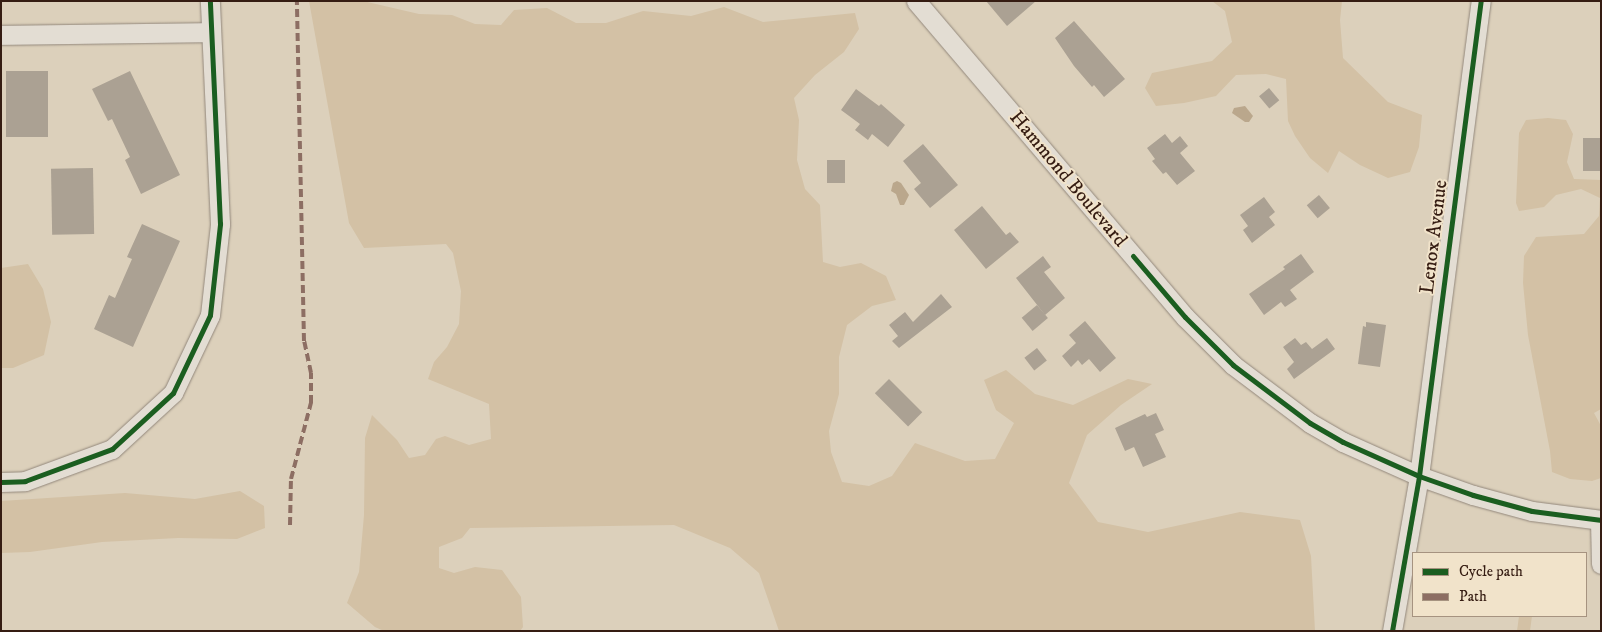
<!DOCTYPE html>
<html>
<head>
<meta charset="utf-8">
<style>
	body { margin:0 }
	#map { position:relative; width:1602px; height:632px; overflow:hidden; background:#dcd0bb; font-family:"IM FELL DW Pica",serif }
	div>[style] { position:absolute }
	.green>* { inset:0; background:#d3c1a5 }
	.water>* { inset:0; background:#baa78c }
	.building>* { inset:0; background:#aba193; transform-origin:0 0 }
	.roads { filter:drop-shadow(0 0 1px #92877b) drop-shadow(0 0 1px #92877b) }
	.minor>* { height:19px; margin:-9.5px; padding:0 9.5px; transform-origin:9.5px; border-radius:9.5px; background:#e3ddd3 }
	.quiet>* { height:4px; margin-top:-2px; transform-origin:0; background:repeating-linear-gradient(90deg,#8d6e63 0 8px,transparent 0 12px) }
	.cycleway>* { height:5px; margin:-2.5px; padding:0 2.5px; transform-origin:2.5px; border-radius:2.5px; background:#1b5e20 }
	span { translate:-50% -50%; white-space:nowrap; text-align:center; line-height:1.15; -webkit-text-stroke:4px #f1e3ca; paint-order:stroke }
	.street-label { font-size:20px; color:#351c12 }
	.frame { position:absolute; inset:0; border:2px solid #351c12; pointer-events:none }
	.legend { position:absolute; left:1412px; top:552px; width:175px; height:65px; box-sizing:border-box; background:#f1e3ca; border:1px solid #a69380; margin:0; padding:6px 9px; list-style:none; font-size:15px; color:#351c12 }
	.legend li { display:flex; align-items:center; gap:10px; height:25px }
	.legend b { width:25px; border:1px solid #a69380 }
</style>
</head>
<body>
<div id="map">
	<div class="green">
		<i style="clip-path:polygon(309px 1px,363px 1px,419px 14px,452px 15px,475px 24px,501px 25px,514px 10px,547px 8px,576px 23px,606px 23px,643px 11px,691px 16px,724px 7px,763px 22px,855px 13px,859px 29px,844px 52px,815px 75px,794px 98px,799px 120px,797px 160px,805px 189px,820px 205px,823px 262px,840px 267px,861px 263px,886px 276px,896px 300px,872px 306px,847px 325px,839px 357px,839px 394px,829px 431px,831px 452px,842px 482px,869px 486px,892px 476px,915px 443px,965px 461px,995px 459px,1014px 423px,996px 410px,984px 380px,1006px 370px,1035px 394px,1073px 405px,1128px 379px,1152px 384px,1121px 405px,1087px 435px,1069px 483px,1098px 522px,1148px 532px,1240px 512px,1300px 520px,1311px 556px,1315px 631px,779px 631px,759px 573px,730px 548px,674px 525px,470px 528px,462px 538px,439px 547px,439px 568px,454px 573px,475px 567px,502px 570px,521px 597px,523px 627px,520px 631px,384px 631px,375px 627px,347px 603px,359px 572px,364px 515px,365px 438px,372px 415px,397px 440px,409px 458px,425px 455px,436px 439px,445px 436px,469px 445px,491px 439px,489px 404px,428px 379px,434px 362px,447px 347px,459px 324px,461px 291px,453px 253px,446px 244px,364px 248px,349px 223px)"></i>
		<i style="clip-path:polygon(1212px 1px,1342px 1px,1340px 20px,1343px 58px,1388px 102px,1422px 115px,1419px 147px,1410px 172px,1388px 178px,1360px 165px,1339px 151px,1328px 173px,1310px 158px,1295px 136px,1288px 121px,1286px 79px,1266px 74px,1236px 75px,1216px 96px,1184px 103px,1156px 106px,1145px 88px,1152px 73px,1212px 61px,1232px 42px,1225px 11px)"></i>
		<i style="clip-path:polygon(1548px 118px,1566px 120px,1573px 134px,1567px 162px,1574px 179px,1601px 180px,1601px 409px,1594px 413px,1601px 426px,1601px 478px,1592px 481px,1570px 479px,1552px 472px,1550px 451px,1528px 335px,1523px 283px,1524px 256px,1536px 237px,1584px 234px,1599px 216px,1600px 198px,1581px 189px,1556px 195px,1544px 207px,1519px 211px,1516px 203px,1519px 133px,1526px 120px)"></i>
		<i style="clip-path:polygon(28px 264px,43px 289px,51px 322px,44px 355px,13px 368px,1px 368px,1px 268px)"></i>
		<i style="clip-path:polygon(240px 491px,264px 506px,265px 528px,237px 539px,178px 538px,102px 542px,30px 552px,1px 553px,1px 501px,125px 493px,195px 499px)"></i>
		<i style="clip-path:polygon(1519px 616px,1532px 616px,1530px 631px,1517px 631px)"></i>
	</div>
	<div class="water">
		<i style="clip-path:polygon(1245px 106px,1253px 116px,1249px 122px,1245px 122px,1232px 113px,1234px 108px)"></i>
		<i style="clip-path:polygon(897px 181px,901px 183px,909px 195px,904px 205px,900px 205px,896px 194px,891px 191px,893px 183px)"></i>
	</div>
	<div class="building">
		<i style="clip-path:polygon(986px 1px,1036px 1px,1007px 26px)"></i>
		<i style="clip-path:polygon(1074px 21px,1125px 79px,1104px 97px,1094px 85px,1092px 87px,1074px 66px,1055px 38px)"></i>
		<i style="left:6px;top:71px;width:42px;height:66px"></i>
		<i style="clip-path:polygon(130px 71px,180px 175px,141px 194px,125px 160px,130px 157px,112px 119px,108px 121px,92px 89px)"></i>
		<i style="left:1269px;top:88px;width:16px;height:13px;rotate:50deg"></i>
		<i style="clip-path:polygon(856px 89px,879px 106px,881px 104px,905px 125px,888px 147px,872px 134px,868px 140px,855px 130px,860px 124px,841px 110px)"></i>
		<i style="clip-path:polygon(1165px 134px,1172px 143px,1180px 136px,1188px 146px,1180px 153px,1195px 171px,1177px 185px,1166px 172px,1163px 174px,1152px 161px,1155px 159px,1147px 148px)"></i>
		<i style="left:1583px;top:138px;width:18px;height:33px"></i>
		<i style="clip-path:polygon(923px 144px,958px 185px,930px 208px,914px 189px,921px 183px,903px 161px)"></i>
		<i style="left:845px;top:160px;width:23px;height:18px;rotate:90deg"></i>
		<i style="left:93px;top:168px;width:66px;height:42px;rotate:89deg"></i>
		<i style="left:1319px;top:195px;width:17px;height:16px;rotate:50deg"></i>
		<i style="clip-path:polygon(1264px 197px,1275px 212px,1269px 217px,1275px 225px,1252px 243px,1243px 230px,1248px 226px,1240px 215px)"></i>
		<i style="clip-path:polygon(982px 206px,1006px 235px,1010px 232px,1019px 242px,986px 269px,954px 230px)"></i>
		<i style="clip-path:polygon(142px 224px,180px 241px,133px 347px,94px 329px,109px 295px,115px 298px,132px 259px,127px 257px)"></i>
		<i style="clip-path:polygon(1301px 254px,1314px 272px,1290px 290px,1297px 299px,1285px 307px,1281px 302px,1264px 315px,1249px 294px,1285px 269px,1283px 267px)"></i>
		<i style="clip-path:polygon(1043px 256px,1051px 267px,1044px 272px,1065px 298px,1045px 315px,1016px 278px)"></i>
		<i style="clip-path:polygon(941px 294px,952px 307px,899px 348px,892px 341px,898px 336px,889px 325px,905px 312px,913px 322px)"></i>
		<i style="left:1037px;top:305px;width:17px;height:20px;rotate:50deg"></i>
		<i style="clip-path:polygon(1085px 321px,1116px 358px,1100px 372px,1089px 359px,1082px 365px,1078px 360px,1071px 367px,1062px 356px,1076px 343px,1069px 335px)"></i>
		<i style="clip-path:polygon(1366px 322px,1386px 325px,1380px 367px,1358px 364px,1363px 326px,1366px 327px)"></i>
		<i style="clip-path:polygon(1295px 338px,1301px 345px,1306px 342px,1312px 349px,1327px 338px,1335px 349px,1294px 379px,1287px 369px,1294px 362px,1283px 347px)"></i>
		<i style="left:1037px;top:348px;width:16px;height:16px;rotate:52deg"></i>
		<i style="left:889px;top:379px;width:47px;height:20px;rotate:45deg"></i>
		<i style="clip-path:polygon(1156px 413px,1164px 430px,1155px 434px,1166px 457px,1143px 467px,1134px 447px,1125px 451px,1115px 428px,1145px 414px,1147px 417px)"></i>
	</div>
	<div class="roads">
		<div class="minor">
			<i style="left:916px;top:1px;width:415px;rotate:49.6deg"></i>
			<i style="left:1185px;top:317px;width:68px;rotate:45deg"></i>
			<i style="left:1233px;top:365px;width:96px;rotate:37deg"></i>
			<i style="left:1310px;top:423px;width:38px;rotate:30deg"></i>
			<i style="left:1343px;top:442px;width:83px;rotate:24.1deg"></i>
			<i style="left:1419px;top:476px;width:57px;rotate:19.4deg"></i>
			<i style="left:1473px;top:495px;width:61px;rotate:15.2deg"></i>
			<i style="left:1532px;top:511px;width:70px;rotate:7.4deg"></i>
			<i style="left:1px;top:35px;width:210px;rotate:-0.8deg"></i>
			<i style="left:1px;top:482px;width:24px;rotate:-2deg"></i>
			<i style="left:25px;top:481px;width:93px;rotate:-20.2deg"></i>
			<i style="left:112px;top:449px;width:83px;rotate:-42.6deg"></i>
			<i style="left:173px;top:393px;width:86px;rotate:-64.6deg"></i>
			<i style="left:210px;top:315px;width:92px;rotate:-83.7deg"></i>
			<i style="left:220px;top:224px;width:223px;rotate:-92.6deg"></i>
			<i style="left:1600px;top:520px;width:44px;rotate:88.7deg"></i>
			<i style="left:1392px;top:631px;width:157px;rotate:-80.1deg"></i>
			<i style="left:1419px;top:476px;width:479px;rotate:-82.6deg"></i>
		</div>
	</div>
	<div class="quiet">
		<i style="left:290px;top:525px;width:46px;rotate:-88.8deg"></i>
		<i style="left:291px;top:479px;width:79px;rotate:-75.3deg"></i>
		<i style="left:311px;top:403px;width:30px;rotate:-90deg"></i>
		<i style="left:311px;top:373px;width:33px;rotate:-102deg"></i>
		<i style="left:304px;top:341px;width:340px;rotate:-91.2deg"></i>
	</div>
	<div class="cycleway">
		<i style="left:1133px;top:256px;width:80px;rotate:49.6deg"></i>
		<i style="left:1185px;top:317px;width:68px;rotate:45deg"></i>
		<i style="left:1233px;top:365px;width:96px;rotate:37deg"></i>
		<i style="left:1310px;top:423px;width:38px;rotate:30deg"></i>
		<i style="left:1343px;top:442px;width:83px;rotate:24.1deg"></i>
		<i style="left:1419px;top:476px;width:57px;rotate:19.4deg"></i>
		<i style="left:1473px;top:495px;width:61px;rotate:15.2deg"></i>
		<i style="left:1532px;top:511px;width:70px;rotate:7.4deg"></i>
		<i style="left:1px;top:482px;width:24px;rotate:-2deg"></i>
		<i style="left:25px;top:481px;width:93px;rotate:-20.2deg"></i>
		<i style="left:112px;top:449px;width:83px;rotate:-42.6deg"></i>
		<i style="left:173px;top:393px;width:86px;rotate:-64.6deg"></i>
		<i style="left:210px;top:315px;width:92px;rotate:-83.7deg"></i>
		<i style="left:220px;top:224px;width:223px;rotate:-92.6deg"></i>
		<i style="left:1392px;top:631px;width:157px;rotate:-80.1deg"></i>
		<i style="left:1419px;top:476px;width:479px;rotate:-82.6deg"></i>
	</div>
	<div class="street-label">
		<span style="left:1068px;top:179px;rotate:50deg">Hammond Boulevard</span>
		<span style="left:1434px;top:237px;rotate:-83deg">Lenox Avenue</span>
	</div>
	<div class="frame"></div>
	<ul class="legend">
	<li><b style="height:6px;background:#1b5e20"></b>Cycle path</li>
	<li><b style="height:6px;background:#8d6e63"></b>Path</li>
	</ul>
</div>
</body>
</html>
